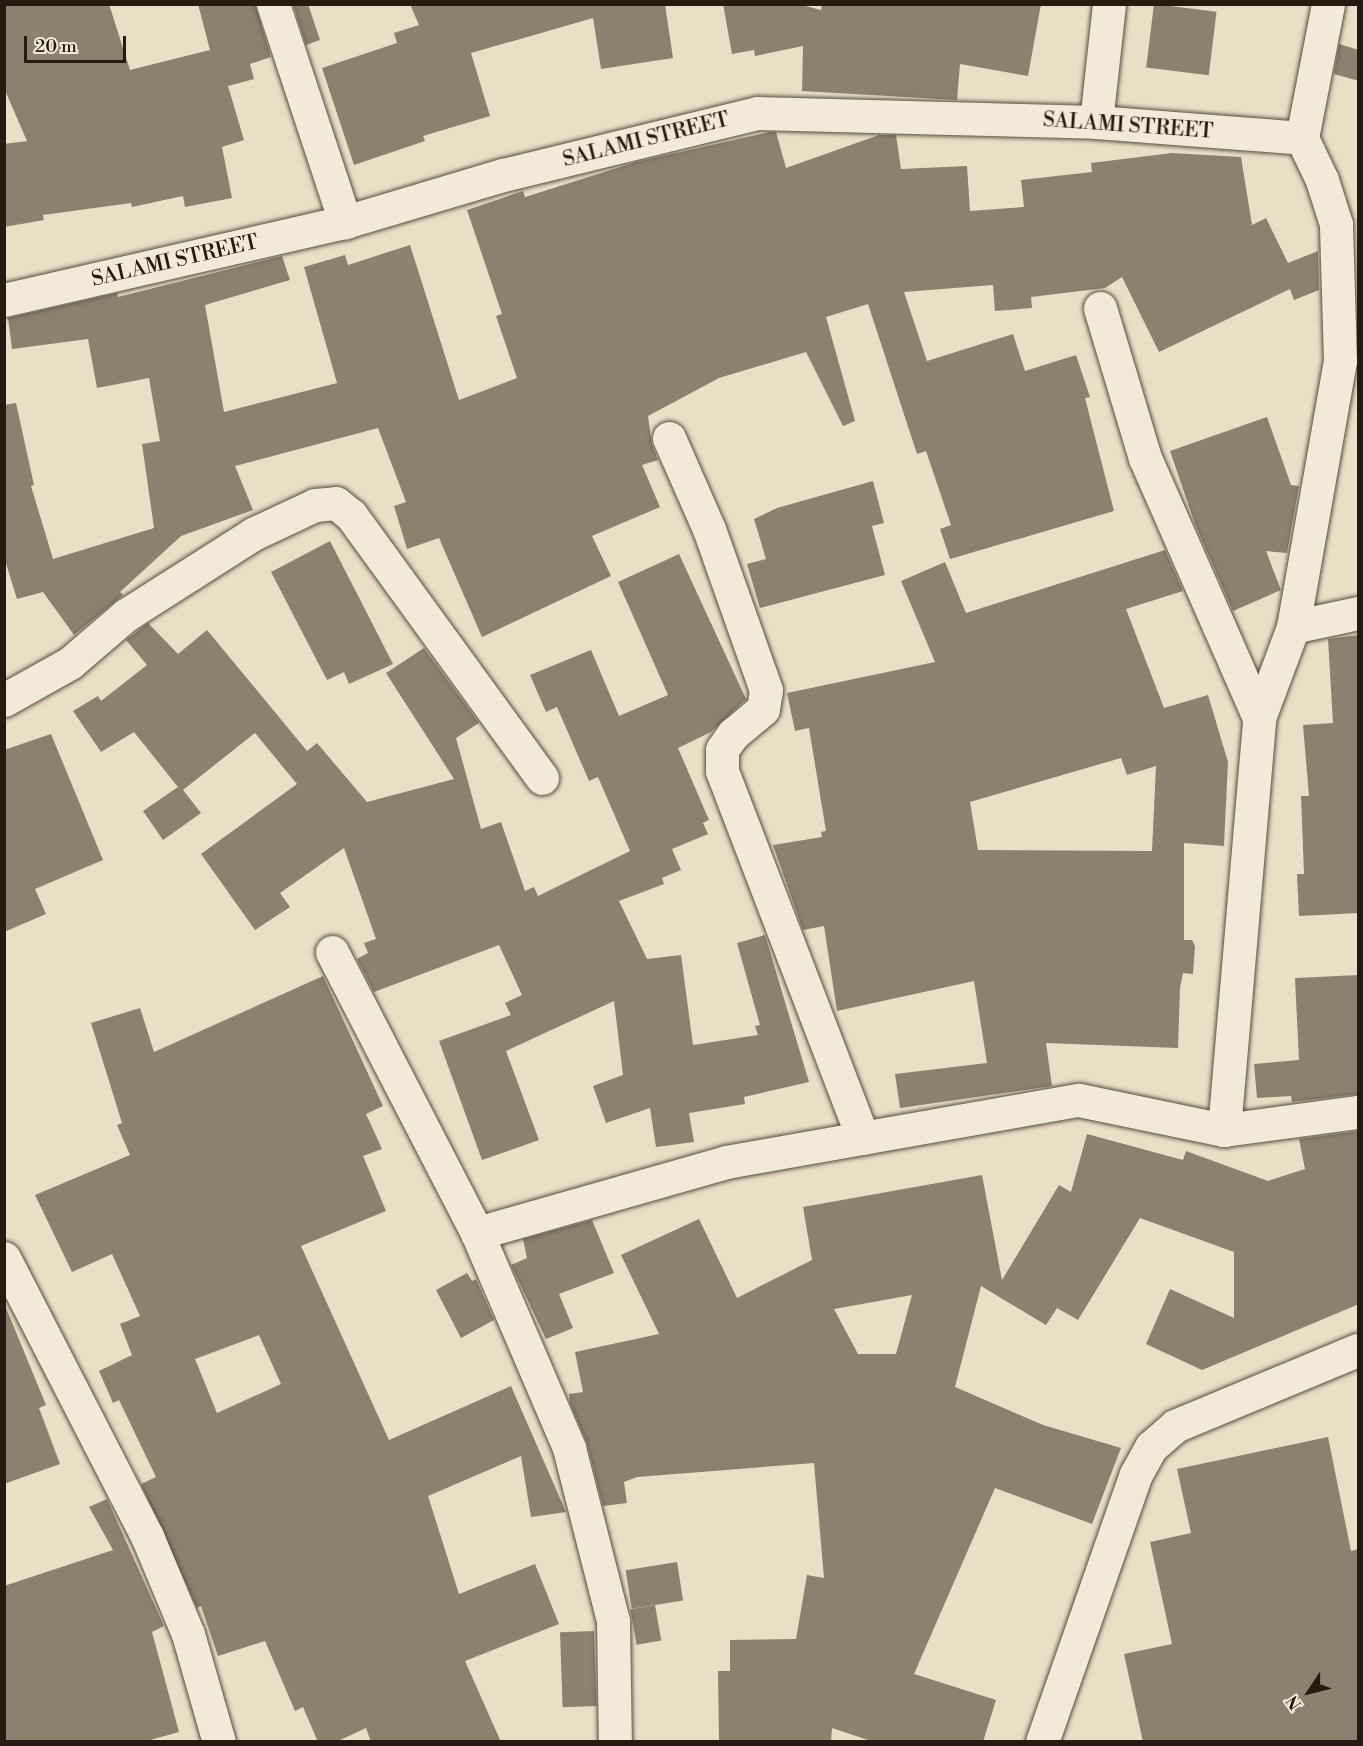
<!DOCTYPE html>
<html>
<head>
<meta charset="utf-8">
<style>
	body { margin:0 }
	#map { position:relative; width:1363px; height:1746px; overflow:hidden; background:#e8dfc5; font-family:"Libre Bodoni",serif }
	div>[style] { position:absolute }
	.building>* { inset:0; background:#8a816f; transform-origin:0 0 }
	.roads { filter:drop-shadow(0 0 2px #554c3e) drop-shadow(0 0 2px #554c3e) }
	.street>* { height:33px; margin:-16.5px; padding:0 16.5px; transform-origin:16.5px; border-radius:16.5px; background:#f0ead9 }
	span { translate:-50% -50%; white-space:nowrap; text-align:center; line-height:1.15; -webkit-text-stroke:5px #f0ead9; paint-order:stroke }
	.street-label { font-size:21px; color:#241b11 }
	.frame { position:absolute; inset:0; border:6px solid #241b11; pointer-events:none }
	.north { position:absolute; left:1279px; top:1662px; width:60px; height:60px; -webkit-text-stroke:4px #f0ead9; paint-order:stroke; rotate:235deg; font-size:16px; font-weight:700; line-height:24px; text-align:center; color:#241b11 }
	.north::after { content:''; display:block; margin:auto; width:21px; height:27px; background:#241b11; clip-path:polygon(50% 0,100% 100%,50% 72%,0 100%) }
	.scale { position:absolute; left:24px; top:36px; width:102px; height:27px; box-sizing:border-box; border:3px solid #241b11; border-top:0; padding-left:8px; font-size:18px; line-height:21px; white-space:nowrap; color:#241b11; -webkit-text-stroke:4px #f0ead9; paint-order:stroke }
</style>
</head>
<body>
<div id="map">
	<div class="building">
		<i style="clip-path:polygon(4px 4px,109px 4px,130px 70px,210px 50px,198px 4px,255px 4px,271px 57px,250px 64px,254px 79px,228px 86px,244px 140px,222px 147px,232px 198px,185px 207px,183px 196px,132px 207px,131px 203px,43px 215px,44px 220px,4px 227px,4px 144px,27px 141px,4px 88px)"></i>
		<i style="clip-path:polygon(293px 4px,308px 4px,320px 40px,306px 45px)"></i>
		<i style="clip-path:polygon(410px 4px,665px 4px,673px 58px,601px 69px,593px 18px,471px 53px,490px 116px,423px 136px,425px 141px,354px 165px,322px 68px,397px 43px,394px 33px,419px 25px)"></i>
		<i style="clip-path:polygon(723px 4px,798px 4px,821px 10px,822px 4px,1041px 4px,1028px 76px,960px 64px,957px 100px,802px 91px,803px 46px,755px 56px,754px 50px,732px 54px)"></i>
		<i style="left:1154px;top:4px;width:63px;height:64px;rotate:7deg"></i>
		<i style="clip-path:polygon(1339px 44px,1359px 50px,1359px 81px,1334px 74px)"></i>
		<i style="clip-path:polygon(770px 132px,776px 132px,786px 168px,879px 135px,896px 135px,901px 169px,967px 166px,970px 211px,1024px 207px,1021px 180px,1092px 172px,1091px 163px,1172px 153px,1241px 157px,1252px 225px,1266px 218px,1288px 263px,1318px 251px,1319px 290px,1294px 300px,1290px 289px,1159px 352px,1122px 277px,1105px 288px,1031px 297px,1032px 308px,995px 311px,993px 285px,904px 292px,927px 361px,1013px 334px,1025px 371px,1076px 355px,1090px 397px,1085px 398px,1114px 511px,950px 559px,940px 529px,951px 525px,926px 451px,917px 454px,868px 304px,826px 317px,855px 421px,843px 426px,806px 352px,719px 378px,648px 416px,652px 445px,658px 460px,642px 465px,660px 507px,592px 536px,611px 576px,482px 637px,439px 538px,407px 549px,394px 506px,406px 502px,378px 428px,235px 466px,253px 510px,181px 536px,120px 592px,123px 595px,74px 635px,43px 592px,17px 599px,4px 557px,4px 405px,16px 403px,34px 485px,31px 486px,53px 559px,154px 528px,142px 444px,160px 441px,149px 378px,97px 388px,88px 339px,12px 349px,8px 318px,117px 293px,118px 297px,282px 256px,290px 280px,205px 305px,224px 412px,337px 383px,304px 267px,345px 255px,348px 265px,410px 245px,459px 400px,517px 378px,496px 316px,502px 314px,467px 210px,523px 191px,525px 197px,636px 162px)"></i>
		<i style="clip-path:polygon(1267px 417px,1291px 485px,1299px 486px,1287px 553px,1266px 551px,1281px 590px,1233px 611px,1195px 524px,1170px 451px)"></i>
		<i style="clip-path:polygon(873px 481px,884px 523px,872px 526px,885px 575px,760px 608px,747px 564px,766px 559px,754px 519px,777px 508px)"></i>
		<i style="clip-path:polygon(330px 541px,393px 664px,349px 684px,344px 672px,327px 680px,271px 572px)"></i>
		<i style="clip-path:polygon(evenodd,1165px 550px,1183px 591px,1126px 609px,1164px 708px,1208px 695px,1228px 762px,1224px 846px,1184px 843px,1184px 940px,1192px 940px,1195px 946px,1193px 974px,1183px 973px,1180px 988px,1178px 1048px,1046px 1043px,1052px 1086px,900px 1108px,895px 1074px,987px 1063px,974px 981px,837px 1011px,824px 926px,803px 930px,773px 845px,822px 837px,821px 832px,826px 831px,809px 728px,795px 731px,787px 693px,935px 662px,901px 581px,945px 562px,966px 613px,1165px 550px,1121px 758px,1127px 775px,1156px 766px,1152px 851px,978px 850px,970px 802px,1121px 758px)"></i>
		<i style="clip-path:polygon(679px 554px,746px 699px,711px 732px,678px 748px,709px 820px,703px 823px,708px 834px,672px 849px,681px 870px,662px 878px,664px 884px,619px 901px,647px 959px,681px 955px,693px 1045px,758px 1035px,755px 1026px,760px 1025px,737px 943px,765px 935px,809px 1082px,744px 1097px,745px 1104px,689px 1113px,694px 1142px,656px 1147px,650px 1108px,606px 1123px,593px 1086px,623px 1075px,614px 1001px,506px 1051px,539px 1140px,482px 1160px,439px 1041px,511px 1015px,505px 1003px,522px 995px,499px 945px,374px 992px,357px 959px,368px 953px,364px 943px,376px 939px,344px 848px,280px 893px,290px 907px,255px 930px,201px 854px,297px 784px,255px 733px,183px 790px,201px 813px,163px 840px,143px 811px,178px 787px,134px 732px,101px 752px,73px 711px,98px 696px,101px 701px,147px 665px,126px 640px,148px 623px,178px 654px,207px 630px,307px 751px,317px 743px,367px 802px,454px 779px,386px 673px,424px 648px,479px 723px,456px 738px,481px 829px,501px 822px,525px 891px,534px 887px,538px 896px,630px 851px,598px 777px,589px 781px,557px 707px,546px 712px,530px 675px,591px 650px,619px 716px,668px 695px,618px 582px)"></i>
		<i style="clip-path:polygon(1359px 635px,1359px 913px,1299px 916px,1297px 874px,1304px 874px,1301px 796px,1309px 796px,1303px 725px,1333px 723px,1328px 639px)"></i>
		<i style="clip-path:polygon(51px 734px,103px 860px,35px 889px,46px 914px,4px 932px,4px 750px)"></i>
		<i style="clip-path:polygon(1359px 975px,1359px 1094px,1292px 1102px,1291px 1096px,1257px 1098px,1254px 1064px,1299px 1060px,1295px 978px)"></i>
		<i style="clip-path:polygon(evenodd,323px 976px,383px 1106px,366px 1114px,382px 1149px,363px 1156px,386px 1211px,301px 1246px,389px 1440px,511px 1386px,566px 1512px,531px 1517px,521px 1456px,428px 1496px,459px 1594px,535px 1564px,559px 1624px,465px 1661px,501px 1742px,371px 1742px,366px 1728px,336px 1742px,318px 1742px,303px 1707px,295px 1711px,265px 1641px,218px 1656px,201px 1606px,197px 1608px,141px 1484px,156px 1477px,119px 1400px,113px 1403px,99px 1371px,132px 1355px,120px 1324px,140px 1316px,112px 1254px,72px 1272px,35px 1195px,130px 1155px,117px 1125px,122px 1123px,91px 1023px,140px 1008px,154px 1052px,323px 976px,259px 1335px,281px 1384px,217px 1413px,195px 1359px,259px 1335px)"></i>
		<i style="clip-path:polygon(evenodd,1359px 1131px,1359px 1304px,1202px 1370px,1146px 1344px,1170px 1289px,1234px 1318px,1234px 1252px,1140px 1218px,1078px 1320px,1057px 1308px,1046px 1325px,981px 1286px,955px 1387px,1043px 1425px,1121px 1448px,1092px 1524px,995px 1488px,914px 1674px,996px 1700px,983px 1742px,874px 1742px,832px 1728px,831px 1742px,719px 1742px,718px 1671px,730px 1671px,730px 1640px,796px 1639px,807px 1575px,824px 1578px,814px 1463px,637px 1477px,624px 1482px,627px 1503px,603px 1506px,587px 1443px,570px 1403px,569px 1394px,583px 1392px,575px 1352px,659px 1334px,621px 1255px,699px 1219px,737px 1298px,812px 1260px,803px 1207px,982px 1175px,1002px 1280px,1059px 1185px,1071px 1192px,1087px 1134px,1183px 1160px,1186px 1151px,1268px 1181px,1305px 1169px,1299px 1139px,1359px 1131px,912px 1295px,896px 1354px,858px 1354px,834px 1309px,912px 1295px)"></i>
		<i style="clip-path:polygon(592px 1220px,614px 1273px,559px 1294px,573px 1328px,546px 1339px,511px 1265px,527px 1258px,523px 1239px)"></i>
		<i style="clip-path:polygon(467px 1273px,472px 1281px,476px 1279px,494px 1320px,461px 1338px,436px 1290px)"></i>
		<i style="clip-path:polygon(4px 1303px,46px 1405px,39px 1408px,60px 1464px,4px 1484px)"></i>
		<i style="clip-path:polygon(1328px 1437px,1351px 1551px,1359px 1549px,1359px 1742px,1143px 1742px,1124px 1654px,1172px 1644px,1150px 1542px,1191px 1533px,1177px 1469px)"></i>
		<i style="clip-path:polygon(107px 1499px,164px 1626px,152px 1632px,179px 1732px,143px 1742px,4px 1742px,4px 1586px,113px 1550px,89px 1507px)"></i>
		<i style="left:677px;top:1562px;width:39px;height:52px;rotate:81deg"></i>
		<i style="left:655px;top:1605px;width:36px;height:25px;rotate:80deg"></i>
		<i style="left:594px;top:1631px;width:75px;height:34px;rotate:88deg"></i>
	</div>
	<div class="roads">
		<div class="street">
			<i style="left:273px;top:4px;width:230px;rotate:71.7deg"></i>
			<i style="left:1096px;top:122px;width:119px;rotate:-83.7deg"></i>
			<i style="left:4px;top:300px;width:350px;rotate:-12.9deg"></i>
			<i style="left:345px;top:222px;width:165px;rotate:-16.6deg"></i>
			<i style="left:503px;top:175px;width:261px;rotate:-13.7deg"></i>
			<i style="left:757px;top:113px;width:339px;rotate:1.5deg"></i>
			<i style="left:1096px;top:122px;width:207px;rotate:4.4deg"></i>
			<i style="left:1100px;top:308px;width:157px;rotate:73.3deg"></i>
			<i style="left:1145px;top:458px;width:284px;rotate:66.3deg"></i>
			<i style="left:669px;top:438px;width:99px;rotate:66.3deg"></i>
			<i style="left:709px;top:529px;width:171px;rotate:70.5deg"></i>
			<i style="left:766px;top:690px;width:19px;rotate:99deg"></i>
			<i style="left:763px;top:709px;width:39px;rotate:140deg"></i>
			<i style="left:733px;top:734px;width:19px;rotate:125deg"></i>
			<i style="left:722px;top:750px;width:21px;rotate:90deg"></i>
			<i style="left:722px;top:771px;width:393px;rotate:69deg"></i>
			<i style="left:1293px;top:627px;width:66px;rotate:-12.2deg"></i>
			<i style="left:4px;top:700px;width:76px;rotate:-29.3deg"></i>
			<i style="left:70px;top:663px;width:74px;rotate:-40.6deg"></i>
			<i style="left:126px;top:615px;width:151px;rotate:-32.5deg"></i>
			<i style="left:253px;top:534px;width:68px;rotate:-25.1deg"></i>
			<i style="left:315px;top:505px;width:21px;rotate:-5deg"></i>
			<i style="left:336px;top:503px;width:19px;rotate:39deg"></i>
			<i style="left:351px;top:515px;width:325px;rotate:54deg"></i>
			<i style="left:332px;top:952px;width:316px;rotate:62.7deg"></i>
			<i style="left:477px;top:1233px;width:234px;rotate:66.8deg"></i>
			<i style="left:569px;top:1448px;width:179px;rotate:75.7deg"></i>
			<i style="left:613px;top:1621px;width:121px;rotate:89.1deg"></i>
			<i style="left:1224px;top:1130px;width:413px;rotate:-85.1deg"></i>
			<i style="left:1259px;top:718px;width:97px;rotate:-69.5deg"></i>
			<i style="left:1293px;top:627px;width:270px;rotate:-80deg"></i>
			<i style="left:1340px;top:361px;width:137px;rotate:-91.7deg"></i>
			<i style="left:1336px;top:224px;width:46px;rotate:-107.7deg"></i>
			<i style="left:1322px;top:180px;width:47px;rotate:-115.5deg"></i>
			<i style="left:1302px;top:138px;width:136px;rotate:-79deg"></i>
			<i style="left:477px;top:1233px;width:259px;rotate:-15.9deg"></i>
			<i style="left:726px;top:1162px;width:358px;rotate:-10deg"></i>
			<i style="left:1079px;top:1100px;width:148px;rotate:11.7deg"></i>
			<i style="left:1224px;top:1130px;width:135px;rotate:-7.7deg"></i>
			<i style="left:4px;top:1258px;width:313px;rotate:62.8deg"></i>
			<i style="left:147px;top:1536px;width:106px;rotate:67.3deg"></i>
			<i style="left:188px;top:1634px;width:112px;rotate:74deg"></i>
			<i style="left:1042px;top:1742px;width:284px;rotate:-70.7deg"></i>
			<i style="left:1136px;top:1474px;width:31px;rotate:-61deg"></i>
			<i style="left:1151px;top:1447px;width:32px;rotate:-41deg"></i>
			<i style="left:1175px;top:1426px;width:198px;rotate:-22.6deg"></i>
		</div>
	</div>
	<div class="street-label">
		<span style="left:1128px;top:126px;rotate:4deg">SALAMI STREET</span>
		<span style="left:646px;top:140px;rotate:-14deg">SALAMI STREET</span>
		<span style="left:175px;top:261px;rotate:-13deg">SALAMI STREET</span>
	</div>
	<div class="frame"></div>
	<div class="north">N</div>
	<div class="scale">20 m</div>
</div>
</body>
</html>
